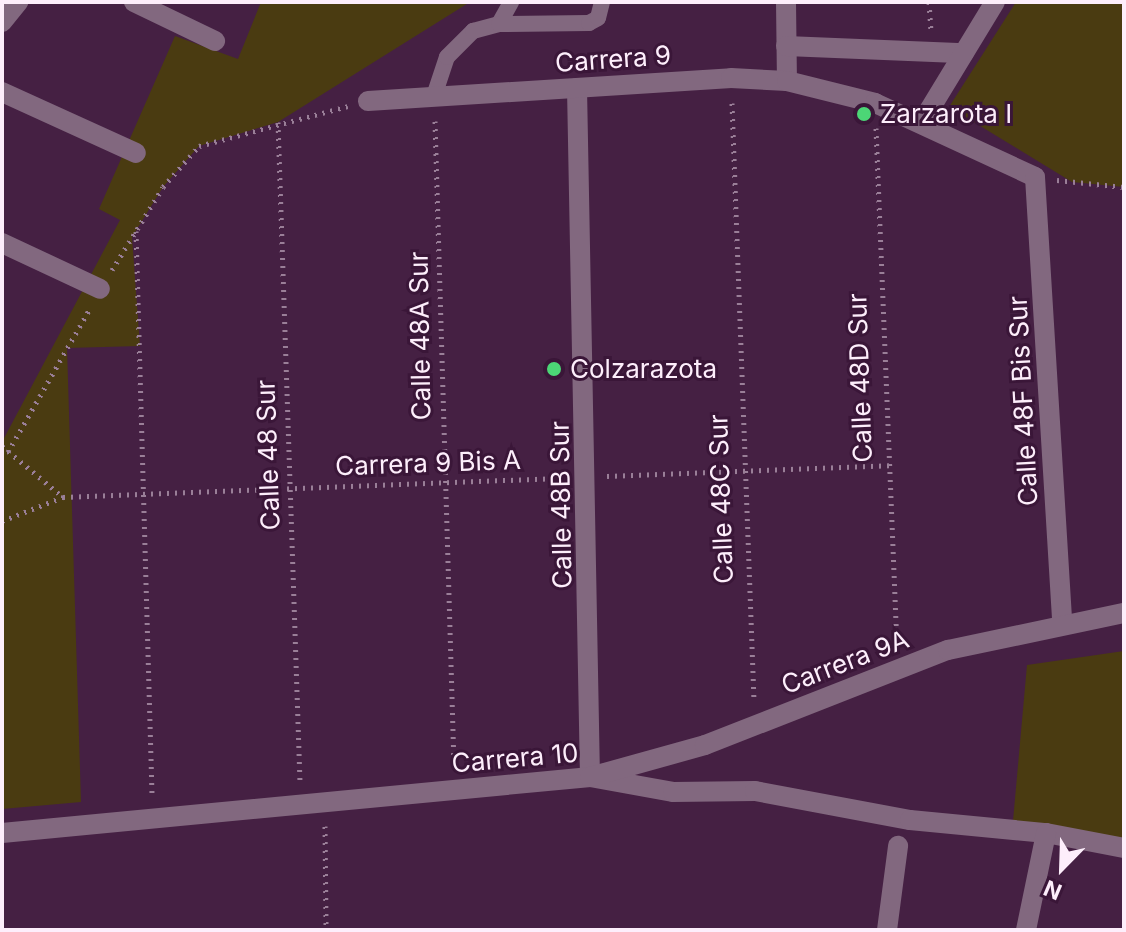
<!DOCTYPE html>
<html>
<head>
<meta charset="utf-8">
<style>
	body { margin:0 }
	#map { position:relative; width:1126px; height:932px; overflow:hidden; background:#452043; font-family:Inter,sans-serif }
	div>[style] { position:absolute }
	.green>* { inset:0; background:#4a3b11 }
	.path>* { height:5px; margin-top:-2.5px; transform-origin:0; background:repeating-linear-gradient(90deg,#9a7f98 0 2px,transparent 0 8px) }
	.service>* { height:16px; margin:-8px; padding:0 8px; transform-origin:8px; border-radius:8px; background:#82687f }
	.minor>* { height:20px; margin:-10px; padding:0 10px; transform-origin:10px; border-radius:10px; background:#82687f }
	.tertiary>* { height:20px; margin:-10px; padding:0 10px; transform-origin:10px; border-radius:10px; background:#82687f }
	.dots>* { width:22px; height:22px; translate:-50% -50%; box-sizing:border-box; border:4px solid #3a1638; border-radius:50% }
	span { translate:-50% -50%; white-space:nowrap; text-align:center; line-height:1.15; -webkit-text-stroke:6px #3a1638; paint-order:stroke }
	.street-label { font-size:26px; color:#fdeefb }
	.poi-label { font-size:26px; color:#fdeefb }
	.left { translate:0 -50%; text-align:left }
	.frame { position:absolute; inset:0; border:4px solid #fdeefb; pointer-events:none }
	.north { position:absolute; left:1022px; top:828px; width:80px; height:80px; -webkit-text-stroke:6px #3a1638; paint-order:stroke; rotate:203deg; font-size:22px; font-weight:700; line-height:32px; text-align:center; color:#fdeefb }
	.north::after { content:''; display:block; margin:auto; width:28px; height:36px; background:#fdeefb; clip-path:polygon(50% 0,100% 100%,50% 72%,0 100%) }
</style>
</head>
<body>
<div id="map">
	<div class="green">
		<i style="clip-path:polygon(261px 2px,470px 2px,278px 122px,199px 146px,163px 187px,132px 237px,140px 346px,67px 348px,81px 802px,2px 809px,2px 442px,120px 220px,99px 209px,175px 36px,238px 59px)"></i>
		<i style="clip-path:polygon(1016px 2px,1124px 2px,1124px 187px,1072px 182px,949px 107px)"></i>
		<i style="clip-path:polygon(1124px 651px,1124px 840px,1013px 821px,1027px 665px)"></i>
	</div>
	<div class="path">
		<i style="left:929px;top:2px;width:27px;rotate:86deg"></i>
		<i style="left:732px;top:103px;width:597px;rotate:87.89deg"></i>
		<i style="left:435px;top:121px;width:645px;rotate:88.31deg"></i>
		<i style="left:278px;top:122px;width:659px;rotate:88.09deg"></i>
		<i style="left:876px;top:128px;width:518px;rotate:87.68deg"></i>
		<i style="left:1057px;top:180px;width:67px;rotate:6deg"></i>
		<i style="left:136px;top:231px;width:563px;rotate:88.37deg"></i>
		<i style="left:112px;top:270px;width:97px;rotate:-58.4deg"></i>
		<i style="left:163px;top:187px;width:55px;rotate:-48.7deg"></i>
		<i style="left:199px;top:146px;width:154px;rotate:-15deg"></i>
		<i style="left:2px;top:446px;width:80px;rotate:39.9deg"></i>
		<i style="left:8px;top:452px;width:163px;rotate:-60.3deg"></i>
		<i style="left:607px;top:476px;width:283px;rotate:-2.2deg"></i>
		<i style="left:2px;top:521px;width:66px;rotate:-21.5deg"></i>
		<i style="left:63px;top:497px;width:498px;rotate:-2.2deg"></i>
		<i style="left:325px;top:826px;width:104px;rotate:89.4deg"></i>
	</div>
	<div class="service">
		<i style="left:499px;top:24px;width:25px;rotate:-61deg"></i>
		<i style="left:434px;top:96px;width:41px;rotate:-71.6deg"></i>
		<i style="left:447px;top:57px;width:37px;rotate:-45deg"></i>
		<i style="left:473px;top:31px;width:27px;rotate:-15deg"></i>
		<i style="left:499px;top:24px;width:90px;rotate:-0.6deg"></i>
		<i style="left:589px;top:23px;width:10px;rotate:-29deg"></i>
		<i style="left:598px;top:18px;width:16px;rotate:-76deg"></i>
	</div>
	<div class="minor">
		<i style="left:134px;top:2px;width:90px;rotate:25.7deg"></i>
		<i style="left:786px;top:2px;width:79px;rotate:89.3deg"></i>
		<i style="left:2px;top:22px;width:26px;rotate:-51deg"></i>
		<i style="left:786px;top:46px;width:178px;rotate:2.3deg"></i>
		<i style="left:577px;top:88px;width:689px;rotate:88.92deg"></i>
		<i style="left:590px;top:777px;width:84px;rotate:10.2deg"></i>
		<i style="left:673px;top:792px;width:82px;rotate:-0.7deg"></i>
		<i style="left:755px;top:791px;width:158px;rotate:10.6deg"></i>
		<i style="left:910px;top:820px;width:137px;rotate:5.5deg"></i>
		<i style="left:1046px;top:833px;width:79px;rotate:10.9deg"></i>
		<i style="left:2px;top:92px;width:147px;rotate:24.5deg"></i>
		<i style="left:368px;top:101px;width:364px;rotate:-3.6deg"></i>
		<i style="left:731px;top:78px;width:56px;rotate:3.1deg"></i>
		<i style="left:787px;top:81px;width:91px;rotate:14deg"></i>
		<i style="left:875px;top:103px;width:176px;rotate:24.8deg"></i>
		<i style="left:1035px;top:177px;width:447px;rotate:86.5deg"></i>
		<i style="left:922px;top:122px;width:140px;rotate:-58.7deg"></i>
		<i style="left:2px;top:243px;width:108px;rotate:25.1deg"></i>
		<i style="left:887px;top:930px;width:85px;rotate:-82.5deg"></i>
		<i style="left:1026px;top:930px;width:99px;rotate:-78.3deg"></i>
	</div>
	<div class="tertiary">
		<i style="left:2px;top:833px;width:591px;rotate:-5.44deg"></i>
		<i style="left:590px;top:777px;width:119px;rotate:-15.5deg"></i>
		<i style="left:705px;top:745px;width:261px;rotate:-21.4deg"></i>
		<i style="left:948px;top:650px;width:180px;rotate:-11.9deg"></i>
	</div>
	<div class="dots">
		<i style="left:864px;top:114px;background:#4cd676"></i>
		<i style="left:554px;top:369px;background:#4cd676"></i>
	</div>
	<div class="street-label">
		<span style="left:613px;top:59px;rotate:-4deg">Carrera 9</span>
		<span style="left:420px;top:336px;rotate:-91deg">Calle 48A Sur</span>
		<span style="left:860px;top:378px;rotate:-92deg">Calle 48D Sur</span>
		<span style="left:1023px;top:401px;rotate:-93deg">Calle 48F Bis Sur</span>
		<span style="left:268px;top:455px;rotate:-92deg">Calle 48 Sur</span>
		<span style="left:428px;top:463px;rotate:-2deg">Carrera 9 Bis A</span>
		<span style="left:721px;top:499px;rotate:-92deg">Calle 48C Sur</span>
		<span style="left:561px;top:505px;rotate:-91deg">Calle 48B Sur</span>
		<span style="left:845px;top:662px;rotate:-21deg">Carrera 9A</span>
		<span style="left:515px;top:758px;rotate:-5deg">Carrera 10</span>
	</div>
	<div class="poi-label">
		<span class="left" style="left:880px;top:114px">Zarzarota I</span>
		<span class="left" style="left:570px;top:369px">Colzarazota</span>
	</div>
	<div class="frame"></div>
	<div class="north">N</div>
</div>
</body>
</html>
